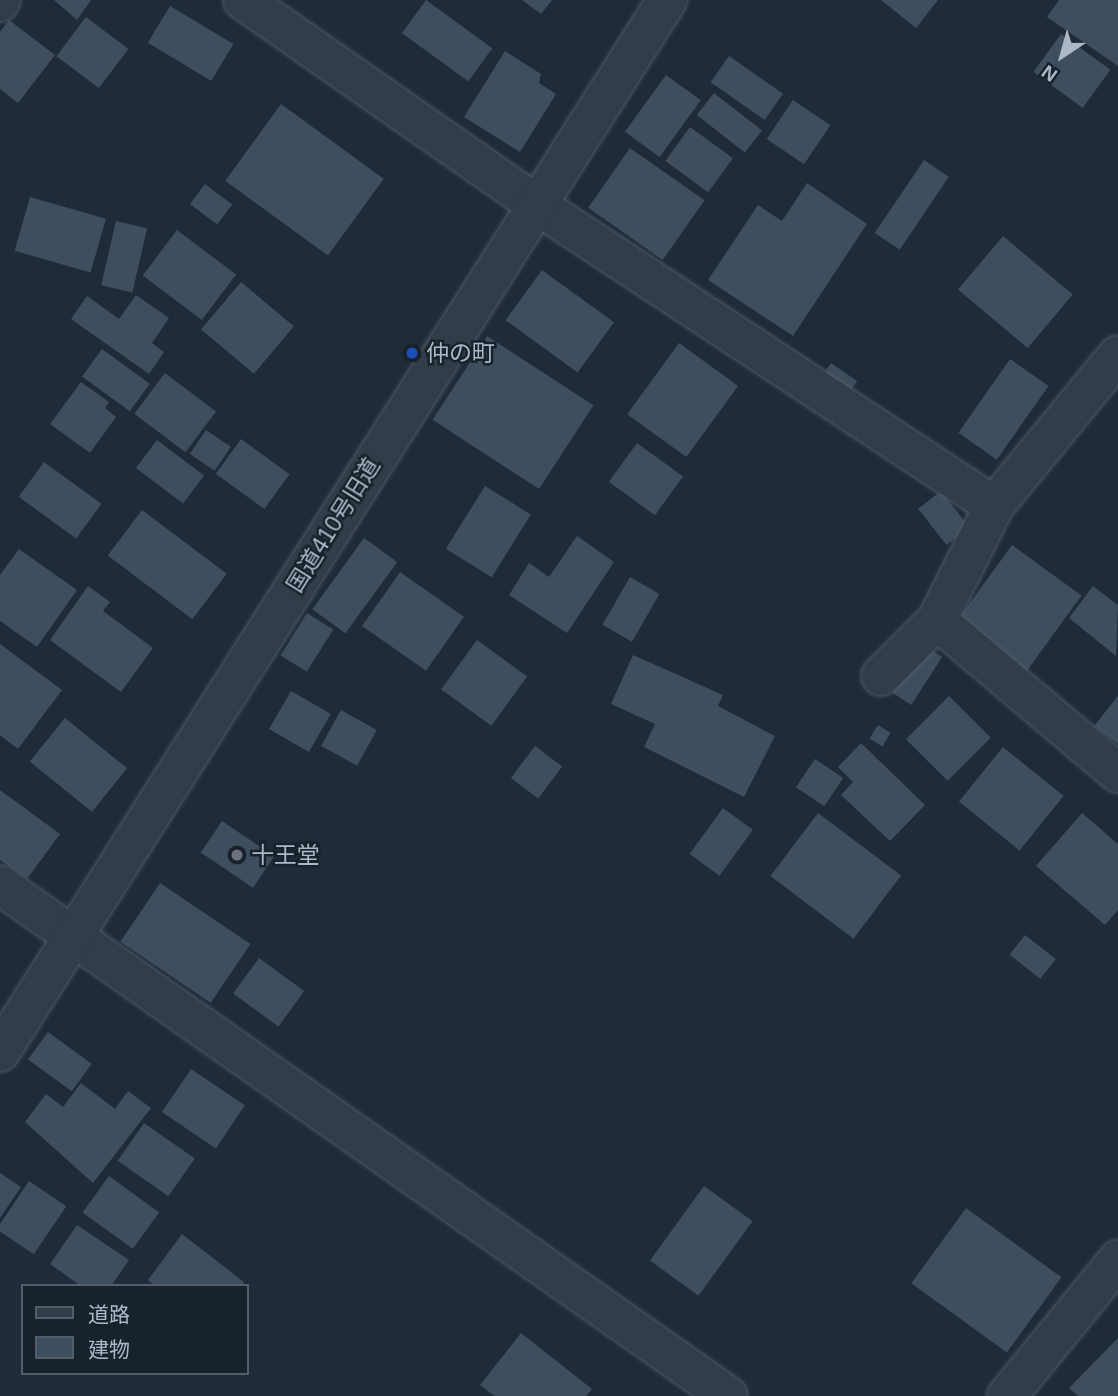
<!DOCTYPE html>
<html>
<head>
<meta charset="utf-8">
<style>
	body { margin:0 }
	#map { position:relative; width:1118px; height:1396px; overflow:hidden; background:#1f2b38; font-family:Arial,"Noto Sans JP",sans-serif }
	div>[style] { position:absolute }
	.building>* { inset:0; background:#3f4e5e; transform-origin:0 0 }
	.roads { filter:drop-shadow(0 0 2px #4d5864) drop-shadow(0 0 2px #4d5864) }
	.minor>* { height:38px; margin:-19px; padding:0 19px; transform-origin:19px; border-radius:19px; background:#323d49 }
	.dots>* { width:19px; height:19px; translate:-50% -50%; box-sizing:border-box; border:4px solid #18222d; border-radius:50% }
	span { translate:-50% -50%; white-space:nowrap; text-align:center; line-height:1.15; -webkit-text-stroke:5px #18222d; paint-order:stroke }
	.poi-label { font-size:23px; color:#acb8c6 }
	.left { translate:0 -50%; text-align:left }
	.street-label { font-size:23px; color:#acb8c6 }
	.legend { position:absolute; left:21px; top:1284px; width:228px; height:91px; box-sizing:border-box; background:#18222d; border:2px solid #535e6a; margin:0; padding:9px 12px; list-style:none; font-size:21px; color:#acb8c6 }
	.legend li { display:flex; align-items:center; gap:14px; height:35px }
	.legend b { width:35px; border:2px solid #535e6a }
	.north { position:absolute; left:1027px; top:21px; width:70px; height:70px; -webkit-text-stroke:5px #18222d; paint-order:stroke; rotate:216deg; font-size:19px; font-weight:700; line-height:28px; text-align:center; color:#acb8c6 }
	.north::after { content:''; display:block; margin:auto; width:24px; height:32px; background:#acb8c6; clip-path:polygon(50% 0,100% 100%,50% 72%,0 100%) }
</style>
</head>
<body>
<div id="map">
	<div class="building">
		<i style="clip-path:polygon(54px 0,91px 0,77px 20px)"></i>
		<i style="left:426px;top:0;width:82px;height:41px;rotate:36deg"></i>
		<i style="clip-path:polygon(522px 0,552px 0,541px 14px)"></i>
		<i style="clip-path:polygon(881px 0,938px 0,916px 28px)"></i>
		<i style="clip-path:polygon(1059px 0,1118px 0,1118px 66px,1047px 17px)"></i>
		<i style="left:170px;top:6px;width:74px;height:43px;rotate:31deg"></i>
		<i style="left:86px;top:17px;width:53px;height:49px;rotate:37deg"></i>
		<i style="clip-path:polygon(9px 20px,55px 55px,18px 103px,0 89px,0 32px)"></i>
		<i style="left:1061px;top:34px;width:61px;height:47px;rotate:36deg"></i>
		<i style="clip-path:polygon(505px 51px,541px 74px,539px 83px,556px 94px,520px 152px,464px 117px)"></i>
		<i style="left:729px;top:56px;width:66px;height:32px;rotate:35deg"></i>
		<i style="left:666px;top:75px;width:43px;height:70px;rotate:36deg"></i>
		<i style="left:714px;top:93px;width:61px;height:28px;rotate:38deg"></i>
		<i style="left:793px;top:100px;width:45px;height:47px;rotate:34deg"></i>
		<i style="left:281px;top:104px;width:127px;height:95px;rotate:36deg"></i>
		<i style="left:690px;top:127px;width:53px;height:42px;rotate:36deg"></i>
		<i style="left:630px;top:148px;width:91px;height:73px;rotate:35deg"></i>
		<i style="left:924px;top:160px;width:30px;height:88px;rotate:34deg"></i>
		<i style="clip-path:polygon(807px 183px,867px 224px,793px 336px,708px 280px,758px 205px,782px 221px)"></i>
		<i style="left:205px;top:184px;width:34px;height:25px;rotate:37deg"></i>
		<i style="left:30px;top:197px;width:79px;height:56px;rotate:16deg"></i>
		<i style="left:116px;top:221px;width:32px;height:66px;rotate:13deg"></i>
		<i style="left:177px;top:230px;width:74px;height:57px;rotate:37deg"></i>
		<i style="left:1003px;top:236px;width:91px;height:70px;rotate:40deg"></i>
		<i style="left:542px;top:270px;width:89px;height:62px;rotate:36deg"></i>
		<i style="left:241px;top:282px;width:69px;height:62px;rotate:40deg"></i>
		<i style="clip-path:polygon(136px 295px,169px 318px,152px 343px,164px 352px,149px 374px,71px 319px,87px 296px,119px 319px)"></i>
		<i style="left:487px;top:336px;width:127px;height:100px;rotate:33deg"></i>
		<i style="left:679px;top:343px;width:73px;height:88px;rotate:36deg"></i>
		<i style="left:102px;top:349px;width:59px;height:34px;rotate:36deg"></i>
		<i style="left:1010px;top:359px;width:47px;height:90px;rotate:35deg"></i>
		<i style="left:831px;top:363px;width:32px;height:21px;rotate:35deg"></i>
		<i style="left:165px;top:373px;width:64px;height:51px;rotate:37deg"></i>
		<i style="clip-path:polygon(81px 382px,109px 402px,105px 408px,116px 417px,90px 453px,50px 424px)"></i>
		<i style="left:206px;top:430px;width:30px;height:29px;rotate:34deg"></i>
		<i style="left:241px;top:439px;width:60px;height:43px;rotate:36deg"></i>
		<i style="left:157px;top:440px;width:59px;height:35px;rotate:37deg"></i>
		<i style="left:637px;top:443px;width:57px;height:48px;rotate:36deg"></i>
		<i style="left:44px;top:462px;width:71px;height:43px;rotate:36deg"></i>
		<i style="left:485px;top:486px;width:54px;height:74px;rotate:32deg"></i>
		<i style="left:941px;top:491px;width:46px;height:29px;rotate:52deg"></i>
		<i style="left:142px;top:510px;width:106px;height:57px;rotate:37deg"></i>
		<i style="clip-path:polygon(577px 536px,614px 562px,567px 633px,509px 595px,529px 563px,549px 577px)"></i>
		<i style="left:364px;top:538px;width:41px;height:88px;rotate:36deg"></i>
		<i style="left:1012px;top:545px;width:86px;height:95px;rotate:36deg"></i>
		<i style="clip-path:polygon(19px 549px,77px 590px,37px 647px,0 621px,0 575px)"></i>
		<i style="left:400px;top:572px;width:78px;height:66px;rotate:35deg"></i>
		<i style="left:630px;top:577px;width:34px;height:55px;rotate:30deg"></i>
		<i style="clip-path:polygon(88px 586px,110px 602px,103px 611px,153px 648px,121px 692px,50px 640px)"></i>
		<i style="clip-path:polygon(1093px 586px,1118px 605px,1116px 656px,1069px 618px)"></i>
		<i style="left:307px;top:613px;width:31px;height:50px;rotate:32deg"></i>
		<i style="left:477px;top:640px;width:62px;height:61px;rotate:36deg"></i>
		<i style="clip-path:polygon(0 644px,62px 690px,18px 749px,0 735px)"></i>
		<i style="left:922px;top:644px;width:24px;height:57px;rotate:33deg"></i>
		<i style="clip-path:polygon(633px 655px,723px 695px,718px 706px,775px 736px,744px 797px,644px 747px,655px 724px,611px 704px)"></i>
		<i style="left:291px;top:691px;width:46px;height:44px;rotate:30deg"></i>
		<i style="left:949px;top:696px;width:59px;height:61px;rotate:45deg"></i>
		<i style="clip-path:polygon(1118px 696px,1118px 744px,1094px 726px)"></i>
		<i style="left:341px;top:710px;width:41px;height:41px;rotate:29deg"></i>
		<i style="left:65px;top:718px;width:80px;height:56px;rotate:39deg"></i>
		<i style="left:878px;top:725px;width:15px;height:16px;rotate:32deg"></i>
		<i style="clip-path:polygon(861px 743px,925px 805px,890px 841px,841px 795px,853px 782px,838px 767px)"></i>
		<i style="left:535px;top:746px;width:34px;height:40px;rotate:37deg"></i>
		<i style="left:1003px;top:747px;width:78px;height:70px;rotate:39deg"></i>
		<i style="left:815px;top:759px;width:34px;height:34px;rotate:34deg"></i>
		<i style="clip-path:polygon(0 790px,60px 834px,27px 879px,0 860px)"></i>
		<i style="left:723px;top:808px;width:37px;height:57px;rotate:36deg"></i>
		<i style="left:818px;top:813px;width:104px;height:79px;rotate:37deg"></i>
		<i style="clip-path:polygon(1082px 813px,1118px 844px,1118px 910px,1105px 925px,1036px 866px)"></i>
		<i style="left:222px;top:821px;width:63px;height:38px;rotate:34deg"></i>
		<i style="left:160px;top:883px;width:109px;height:71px;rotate:34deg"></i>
		<i style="left:1025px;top:935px;width:39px;height:25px;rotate:38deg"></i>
		<i style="left:259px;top:958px;width:56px;height:44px;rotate:36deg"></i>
		<i style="left:48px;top:1032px;width:54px;height:34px;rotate:36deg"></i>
		<i style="left:191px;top:1069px;width:65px;height:52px;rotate:34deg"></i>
		<i style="clip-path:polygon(81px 1083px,115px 1109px,128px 1091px,151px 1108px,93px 1183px,25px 1122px,46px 1094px,63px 1107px)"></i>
		<i style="left:144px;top:1123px;width:62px;height:46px;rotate:35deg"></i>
		<i style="clip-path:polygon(0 1173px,21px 1187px,0 1218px)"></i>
		<i style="left:109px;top:1176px;width:62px;height:45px;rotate:36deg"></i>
		<i style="left:29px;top:1181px;width:45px;height:58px;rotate:34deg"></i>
		<i style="left:704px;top:1186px;width:60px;height:92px;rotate:36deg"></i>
		<i style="left:966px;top:1208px;width:118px;height:93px;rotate:36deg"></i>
		<i style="clip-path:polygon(77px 1225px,129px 1260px,111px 1286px,81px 1286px,50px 1264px)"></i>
		<i style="clip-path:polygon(182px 1234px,244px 1282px,241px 1286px,155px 1286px,148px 1280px)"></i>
		<i style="clip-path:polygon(521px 1333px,592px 1389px,586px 1396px,494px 1396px,480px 1385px)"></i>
		<i style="clip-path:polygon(1118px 1338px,1118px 1396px,1078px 1396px,1069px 1388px)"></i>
	</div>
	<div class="roads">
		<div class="minor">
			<i style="left:243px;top:0;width:358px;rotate:34.9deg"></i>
			<i style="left:537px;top:205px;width:547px;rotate:33.37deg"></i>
			<i style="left:0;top:2px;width:2px;rotate:-63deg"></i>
			<i style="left:937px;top:620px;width:237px;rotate:40.2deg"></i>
			<i style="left:881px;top:676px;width:79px;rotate:-45deg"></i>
			<i style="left:937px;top:620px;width:127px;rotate:-63.4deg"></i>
			<i style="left:994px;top:506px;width:195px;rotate:-50.6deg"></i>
			<i style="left:0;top:885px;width:889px;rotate:35.07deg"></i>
			<i style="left:0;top:1052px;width:1246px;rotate:-57.62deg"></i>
			<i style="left:1007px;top:1396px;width:176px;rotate:-50.8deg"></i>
		</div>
	</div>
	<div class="dots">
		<i style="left:412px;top:353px;background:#1a4fb4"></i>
		<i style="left:237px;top:855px;background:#6b7280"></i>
	</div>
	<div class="poi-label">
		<span class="left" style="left:426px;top:353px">仲の町</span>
		<span class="left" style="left:251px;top:855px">十王堂</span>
	</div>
	<div class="street-label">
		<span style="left:333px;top:525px;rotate:-58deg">国道410号旧道</span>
	</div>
	<ul class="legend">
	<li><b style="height:9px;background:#323d49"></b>道路</li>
	<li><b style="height:19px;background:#3f4e5e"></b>建物</li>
	</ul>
	<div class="north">N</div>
</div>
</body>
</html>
